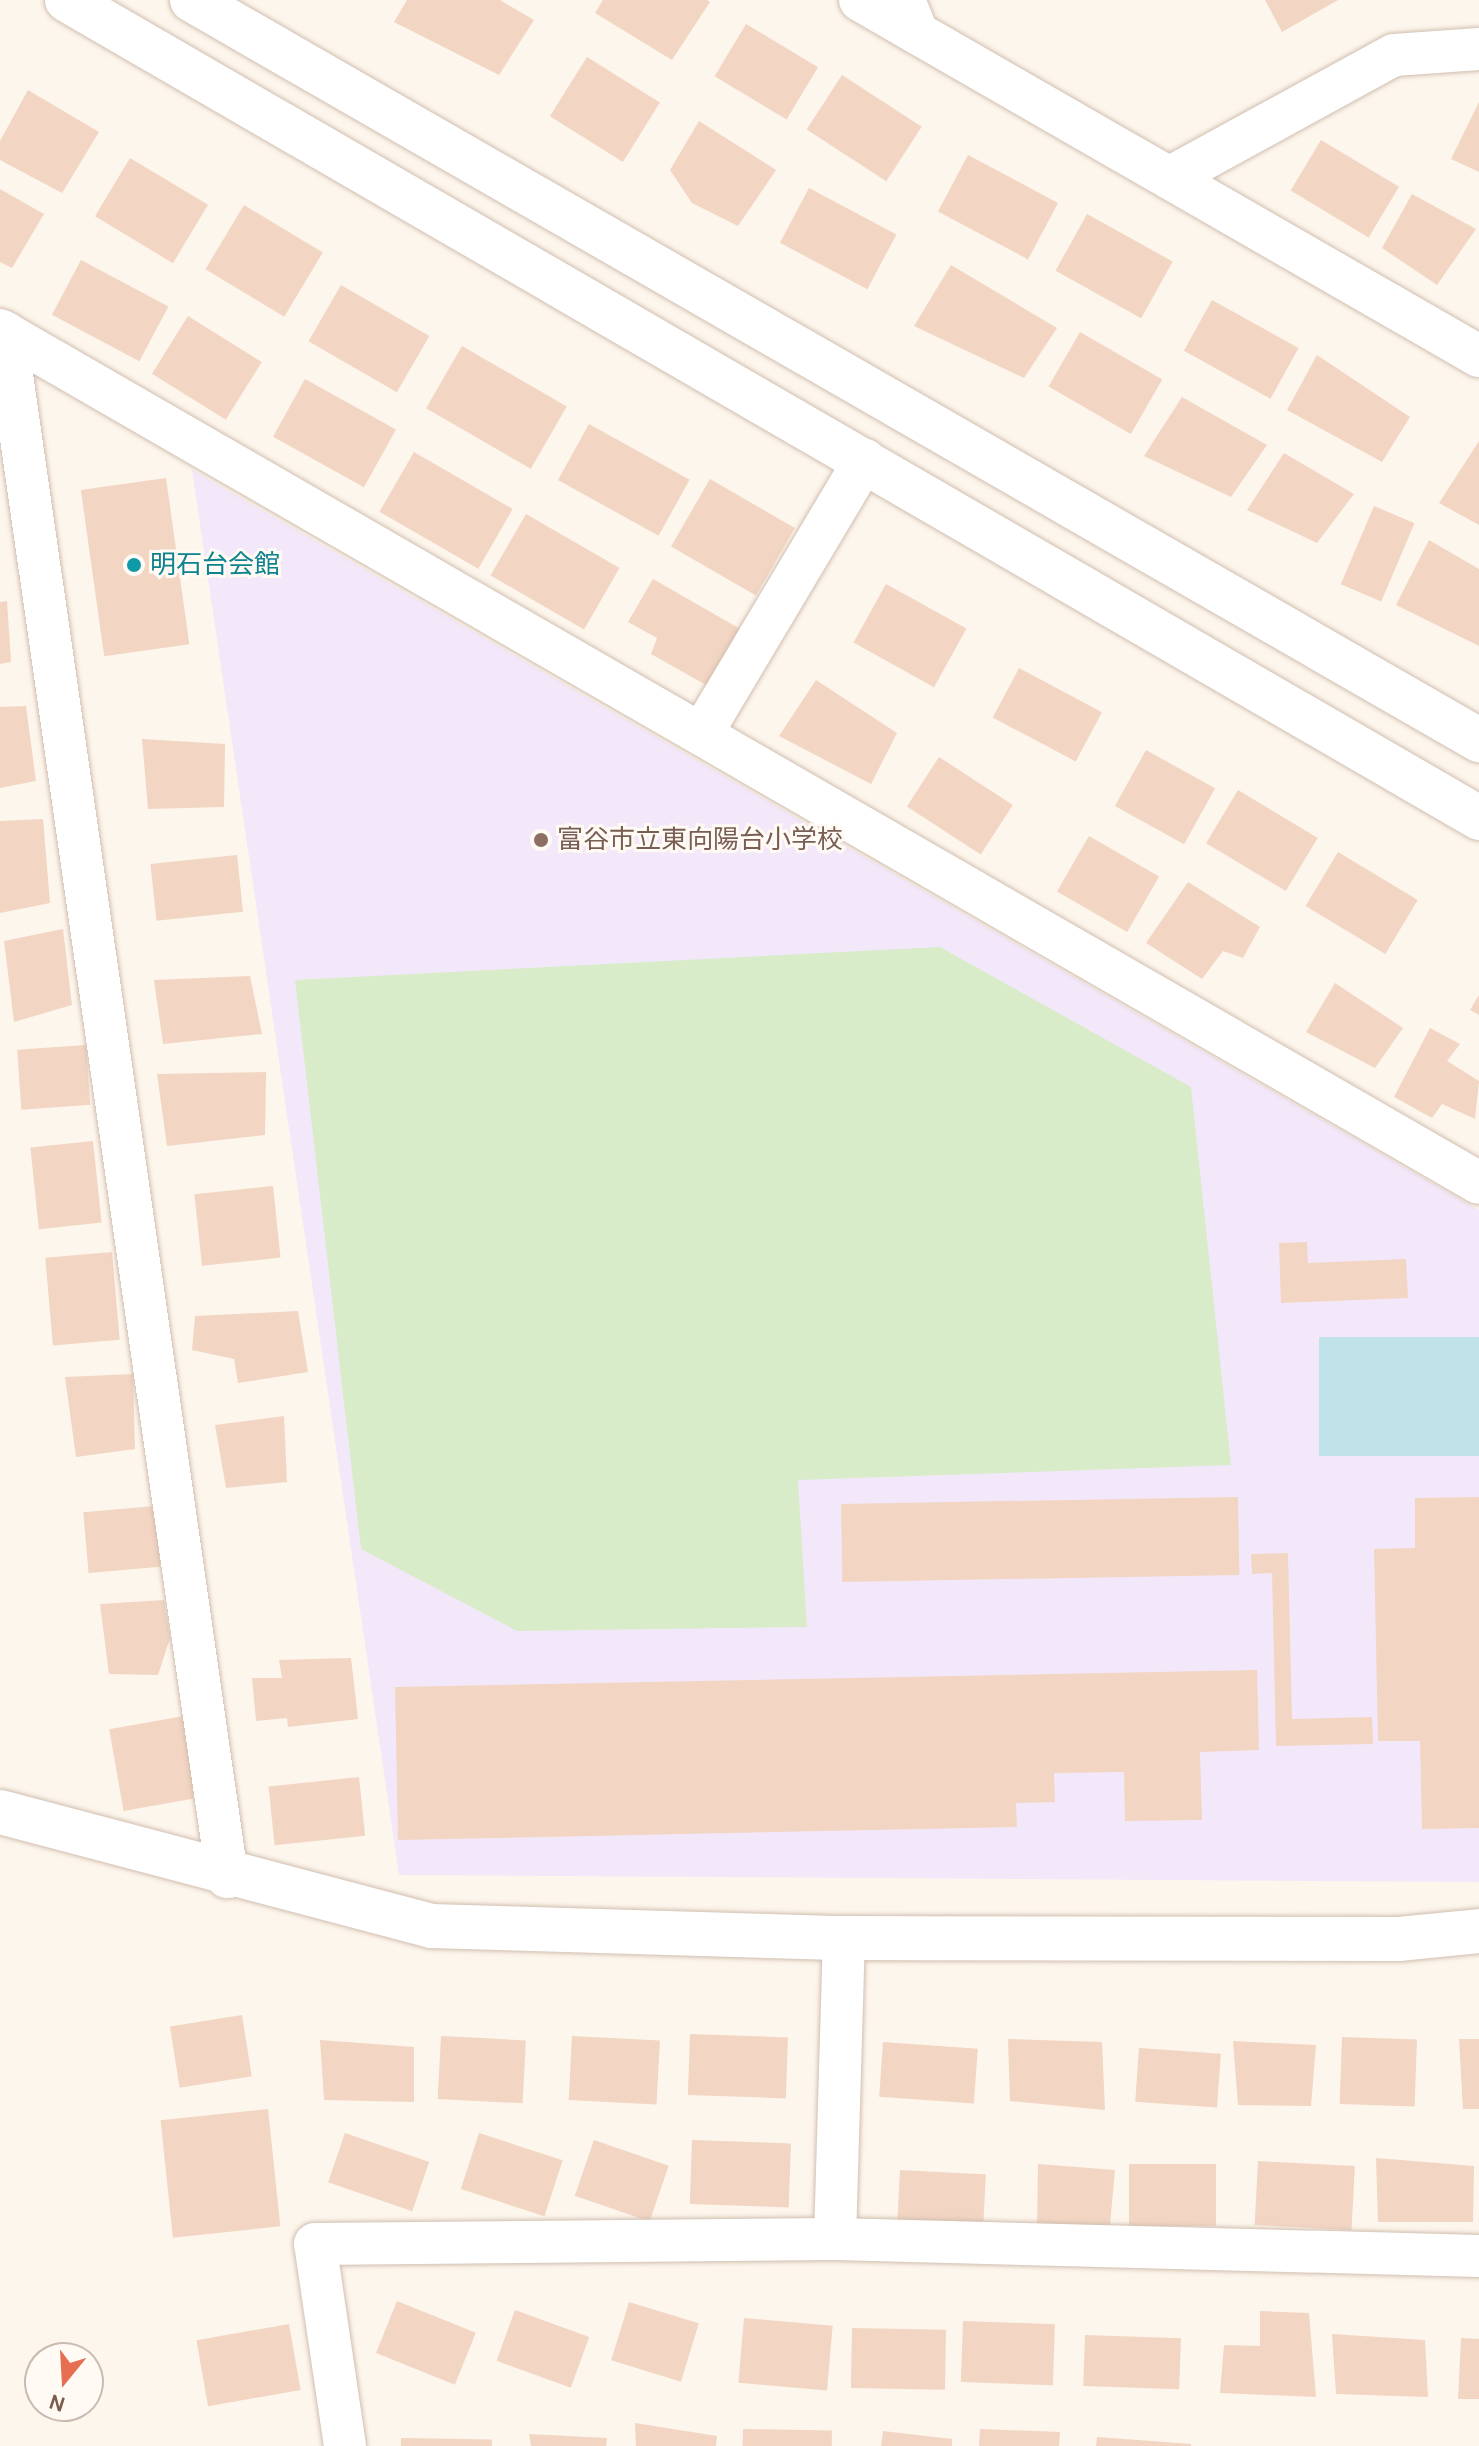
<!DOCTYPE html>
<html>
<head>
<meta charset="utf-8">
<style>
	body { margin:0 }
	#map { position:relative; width:1479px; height:2446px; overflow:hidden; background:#fdf6ec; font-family:Karla,"Noto Sans JP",sans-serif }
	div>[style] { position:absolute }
	.education>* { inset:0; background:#f3e8fa }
	.green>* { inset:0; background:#d8ecc9 }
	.water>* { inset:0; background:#bfe3e8; transform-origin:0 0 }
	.building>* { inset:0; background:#f3d5c3; transform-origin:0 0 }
	.roads { filter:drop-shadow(0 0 2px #d1beb0) drop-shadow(0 0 2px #d1beb0) }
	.street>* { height:42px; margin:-21px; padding:0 21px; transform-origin:21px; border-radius:21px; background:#fff }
	.secondary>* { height:44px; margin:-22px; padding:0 22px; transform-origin:22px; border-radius:22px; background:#fff }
	.dots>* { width:22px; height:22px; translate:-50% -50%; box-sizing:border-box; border:4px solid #fffaf3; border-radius:50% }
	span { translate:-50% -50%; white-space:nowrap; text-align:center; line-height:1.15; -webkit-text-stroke:6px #fffaf3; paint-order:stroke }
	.culture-label { font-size:26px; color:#0d838f }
	.left { translate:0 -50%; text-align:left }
	.education-label { font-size:26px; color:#785e54 }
	.north { position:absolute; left:24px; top:2342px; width:80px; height:80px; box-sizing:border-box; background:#fffaf3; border:2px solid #cabbb1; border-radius:50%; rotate:198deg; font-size:22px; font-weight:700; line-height:32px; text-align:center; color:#7a5c4d }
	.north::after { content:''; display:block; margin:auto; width:28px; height:36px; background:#e76f51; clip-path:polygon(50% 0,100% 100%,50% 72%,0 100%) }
</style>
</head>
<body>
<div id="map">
	<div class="education">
		<i style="clip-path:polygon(192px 470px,1479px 1210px,1479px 1882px,399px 1875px)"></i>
	</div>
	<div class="green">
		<i style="clip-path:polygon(940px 947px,1191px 1087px,1231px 1465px,798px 1480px,807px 1627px,517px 1631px,361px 1549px,295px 980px)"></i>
	</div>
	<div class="water">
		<i style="left:1479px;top:1337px;width:119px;height:160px;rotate:90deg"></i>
	</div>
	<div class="building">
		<i style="clip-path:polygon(407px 0,500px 0,534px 20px,499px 75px,394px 22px)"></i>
		<i style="clip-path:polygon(603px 0,707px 0,710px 2px,672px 60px,595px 13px)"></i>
		<i style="clip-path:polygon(1265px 0,1338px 0,1282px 32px)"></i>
		<i style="left:746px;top:24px;width:84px;height:61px;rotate:31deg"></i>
		<i style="left:587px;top:57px;width:86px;height:70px;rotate:32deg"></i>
		<i style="left:842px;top:75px;width:95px;height:65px;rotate:33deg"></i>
		<i style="clip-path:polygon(28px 90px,99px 132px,62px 193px,0 160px,0 141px)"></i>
		<i style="clip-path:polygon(1479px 102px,1479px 172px,1451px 159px)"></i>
		<i style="clip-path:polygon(699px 121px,776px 170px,738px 226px,692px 203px,670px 170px)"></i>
		<i style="left:1321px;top:140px;width:91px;height:59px;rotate:31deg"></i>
		<i style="left:968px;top:155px;width:102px;height:64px;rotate:28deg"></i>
		<i style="left:130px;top:158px;width:91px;height:68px;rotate:31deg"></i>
		<i style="left:809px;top:188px;width:99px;height:62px;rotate:28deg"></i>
		<i style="clip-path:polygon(0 189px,44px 214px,12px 268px,0 262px)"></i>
		<i style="clip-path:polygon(1412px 194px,1476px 229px,1437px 285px,1382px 248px)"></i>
		<i style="left:244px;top:205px;width:92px;height:75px;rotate:31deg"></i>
		<i style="left:1087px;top:214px;width:98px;height:65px;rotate:29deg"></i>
		<i style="left:81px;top:260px;width:99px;height:62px;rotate:28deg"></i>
		<i style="clip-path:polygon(951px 265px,1057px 328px,1024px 378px,914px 326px)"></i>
		<i style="left:341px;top:285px;width:102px;height:65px;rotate:30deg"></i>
		<i style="left:1212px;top:300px;width:99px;height:58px;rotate:29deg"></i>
		<i style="left:188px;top:316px;width:87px;height:68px;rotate:32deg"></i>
		<i style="left:1080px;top:332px;width:95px;height:63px;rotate:30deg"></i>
		<i style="left:462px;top:346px;width:121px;height:72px;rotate:30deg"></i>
		<i style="clip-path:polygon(1317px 355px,1410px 417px,1382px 462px,1287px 410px)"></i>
		<i style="left:305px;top:379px;width:104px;height:66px;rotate:29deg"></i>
		<i style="clip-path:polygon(1182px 397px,1267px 445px,1231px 497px,1144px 456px)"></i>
		<i style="left:589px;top:424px;width:115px;height:64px;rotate:29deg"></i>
		<i style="clip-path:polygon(1479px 441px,1479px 525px,1439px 503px)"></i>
		<i style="left:414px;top:452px;width:114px;height:69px;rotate:30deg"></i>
		<i style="clip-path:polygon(1284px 453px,1354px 494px,1317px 543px,1247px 510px)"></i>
		<i style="left:166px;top:478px;width:168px;height:86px;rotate:82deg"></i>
		<i style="left:710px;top:479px;width:98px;height:78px;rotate:30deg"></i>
		<i style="left:1374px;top:506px;width:44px;height:85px;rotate:23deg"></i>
		<i style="left:526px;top:514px;width:108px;height:71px;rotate:30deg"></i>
		<i style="clip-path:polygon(1429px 540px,1479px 569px,1479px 646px,1396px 605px)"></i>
		<i style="clip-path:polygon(653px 579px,749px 634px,713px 689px,651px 654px,657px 638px,628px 622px)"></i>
		<i style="left:886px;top:584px;width:92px;height:67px;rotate:29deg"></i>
		<i style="clip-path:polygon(7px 601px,11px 662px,0 664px,0 602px)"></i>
		<i style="left:1019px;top:668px;width:94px;height:56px;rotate:28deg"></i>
		<i style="clip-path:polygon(816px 680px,897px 733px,871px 784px,779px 736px)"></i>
		<i style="clip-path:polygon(26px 706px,36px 781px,0 788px,0 707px)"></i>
		<i style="clip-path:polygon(142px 739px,225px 744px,224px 807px,148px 809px)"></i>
		<i style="left:1146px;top:750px;width:79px;height:64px;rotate:29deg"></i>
		<i style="left:939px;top:757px;width:88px;height:59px;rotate:33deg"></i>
		<i style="left:1238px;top:790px;width:93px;height:62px;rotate:31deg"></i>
		<i style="clip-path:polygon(43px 819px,50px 903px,0 913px,0 821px)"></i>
		<i style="left:1089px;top:836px;width:81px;height:64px;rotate:30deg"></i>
		<i style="left:1338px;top:852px;width:93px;height:63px;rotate:31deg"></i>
		<i style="left:237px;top:855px;width:57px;height:87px;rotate:84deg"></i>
		<i style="clip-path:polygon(1188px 882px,1260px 927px,1243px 958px,1223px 951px,1202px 979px,1146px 943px)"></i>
		<i style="clip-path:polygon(63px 929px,72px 1005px,14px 1022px,4px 941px)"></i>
		<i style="clip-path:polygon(250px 976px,262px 1034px,163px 1044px,154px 980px)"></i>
		<i style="clip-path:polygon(1335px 983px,1403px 1028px,1375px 1068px,1306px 1032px)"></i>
		<i style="clip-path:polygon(1479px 995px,1479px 1015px,1470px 1010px)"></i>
		<i style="clip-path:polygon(1430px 1028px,1460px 1044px,1447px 1061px,1479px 1081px,1475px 1119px,1442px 1104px,1432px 1118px,1394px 1097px)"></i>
		<i style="left:86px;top:1045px;width:60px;height:69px;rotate:86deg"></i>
		<i style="clip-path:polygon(266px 1072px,265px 1135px,167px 1146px,157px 1074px)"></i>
		<i style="left:93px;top:1141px;width:82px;height:63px;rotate:84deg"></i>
		<i style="left:273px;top:1186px;width:72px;height:79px;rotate:84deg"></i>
		<i style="clip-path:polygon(1307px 1242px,1308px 1263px,1406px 1259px,1408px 1298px,1281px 1303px,1279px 1243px)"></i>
		<i style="left:112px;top:1252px;width:88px;height:67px;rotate:85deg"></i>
		<i style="clip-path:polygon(298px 1311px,308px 1372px,238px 1383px,234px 1359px,192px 1350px,195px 1316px)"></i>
		<i style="clip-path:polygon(133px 1374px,135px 1449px,76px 1457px,65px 1377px)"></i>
		<i style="clip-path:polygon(284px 1416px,287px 1482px,226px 1488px,215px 1425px)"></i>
		<i style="left:1238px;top:1497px;width:78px;height:397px;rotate:89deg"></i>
		<i style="clip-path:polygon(1479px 1497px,1479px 1828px,1422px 1829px,1420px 1741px,1378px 1741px,1374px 1549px,1415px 1548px,1415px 1498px)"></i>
		<i style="left:155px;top:1506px;width:61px;height:72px;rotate:85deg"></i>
		<i style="clip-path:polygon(1288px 1553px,1292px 1719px,1372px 1717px,1373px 1744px,1276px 1746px,1272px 1573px,1252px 1574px,1251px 1554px)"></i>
		<i style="clip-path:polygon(164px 1600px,170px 1638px,158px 1675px,109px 1674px,100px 1604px)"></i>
		<i style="clip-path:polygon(351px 1658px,358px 1719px,288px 1727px,287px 1718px,256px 1721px,252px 1678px,282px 1678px,279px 1660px)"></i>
		<i style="clip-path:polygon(1257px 1670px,1259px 1750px,1200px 1752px,1202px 1820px,1125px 1821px,1124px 1772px,1054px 1773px,1055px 1802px,1016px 1803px,1017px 1827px,398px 1840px,395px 1687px)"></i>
		<i style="left:184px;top:1716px;width:83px;height:76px;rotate:80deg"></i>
		<i style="left:359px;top:1777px;width:59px;height:91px;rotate:84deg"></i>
		<i style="left:242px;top:2015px;width:62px;height:73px;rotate:81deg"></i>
		<i style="left:690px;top:2034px;width:98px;height:61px;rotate:2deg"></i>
		<i style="left:441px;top:2036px;width:85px;height:63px;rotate:3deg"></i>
		<i style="left:572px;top:2036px;width:88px;height:64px;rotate:3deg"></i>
		<i style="left:1342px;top:2037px;width:75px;height:67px;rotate:2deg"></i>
		<i style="clip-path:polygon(1008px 2039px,1102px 2042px,1105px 2110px,1010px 2101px)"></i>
		<i style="clip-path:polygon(1459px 2039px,1479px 2039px,1479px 2109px,1463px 2109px)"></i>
		<i style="clip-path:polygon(320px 2040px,414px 2047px,414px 2102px,324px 2100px)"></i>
		<i style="clip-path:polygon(1233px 2041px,1316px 2045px,1311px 2106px,1238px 2105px)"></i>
		<i style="left:883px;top:2042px;width:95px;height:55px;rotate:4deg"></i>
		<i style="left:1139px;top:2048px;width:82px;height:54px;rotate:4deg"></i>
		<i style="left:268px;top:2109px;width:118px;height:108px;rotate:84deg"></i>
		<i style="left:345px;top:2133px;width:89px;height:52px;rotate:19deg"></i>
		<i style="left:479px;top:2133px;width:88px;height:59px;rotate:18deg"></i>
		<i style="left:594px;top:2140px;width:79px;height:59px;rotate:19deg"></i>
		<i style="left:692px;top:2140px;width:99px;height:64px;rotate:2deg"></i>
		<i style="clip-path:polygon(1376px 2158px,1474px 2166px,1473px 2222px,1378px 2222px)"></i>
		<i style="left:1258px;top:2161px;width:97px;height:64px;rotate:3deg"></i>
		<i style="clip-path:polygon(1038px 2164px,1115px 2170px,1110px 2225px,1037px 2227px)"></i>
		<i style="left:1129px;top:2164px;width:87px;height:62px"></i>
		<i style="left:900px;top:2170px;width:86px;height:54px;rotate:3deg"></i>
		<i style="left:397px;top:2301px;width:85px;height:56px;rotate:22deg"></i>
		<i style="left:629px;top:2302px;width:73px;height:61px;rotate:17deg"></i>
		<i style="left:515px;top:2310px;width:79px;height:54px;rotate:20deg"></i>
		<i style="clip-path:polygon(1260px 2311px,1309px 2313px,1316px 2397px,1220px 2393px,1224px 2345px,1260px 2346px)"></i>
		<i style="left:744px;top:2318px;width:89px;height:65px;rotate:5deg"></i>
		<i style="left:963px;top:2321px;width:92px;height:61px;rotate:2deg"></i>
		<i style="left:289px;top:2324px;width:67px;height:94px;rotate:80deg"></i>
		<i style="left:852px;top:2328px;width:94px;height:60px;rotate:1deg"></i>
		<i style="clip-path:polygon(1332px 2334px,1425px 2340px,1428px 2397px,1336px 2394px)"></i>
		<i style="left:1085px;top:2335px;width:96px;height:51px;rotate:2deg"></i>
		<i style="clip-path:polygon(1461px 2338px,1479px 2339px,1479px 2399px,1458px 2399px)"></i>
		<i style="clip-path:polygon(635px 2423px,717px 2436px,716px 2446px,636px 2446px)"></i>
		<i style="left:743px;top:2429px;width:89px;height:17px;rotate:1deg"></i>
		<i style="clip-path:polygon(980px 2429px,1060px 2432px,1059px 2446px,979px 2446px)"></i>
		<i style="clip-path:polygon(883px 2431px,952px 2439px,952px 2446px,881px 2446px)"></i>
		<i style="clip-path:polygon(529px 2434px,607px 2438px,606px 2446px,531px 2446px)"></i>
		<i style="clip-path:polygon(1097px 2437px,1191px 2444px,1191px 2446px,1096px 2446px)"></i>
		<i style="left:401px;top:2438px;width:91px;height:8px;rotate:1deg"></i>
	</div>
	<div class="roads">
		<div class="street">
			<i style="left:860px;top:0;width:66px;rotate:30.1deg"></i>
			<i style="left:904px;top:0;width:35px;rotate:68deg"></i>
			<i style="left:917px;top:33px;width:648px;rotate:29.89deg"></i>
			<i style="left:1169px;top:178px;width:256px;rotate:-28.7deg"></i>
			<i style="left:1394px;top:55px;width:85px;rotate:-4deg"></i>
			<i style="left:0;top:330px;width:1707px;rotate:29.97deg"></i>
			<i style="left:6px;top:333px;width:1560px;rotate:81.85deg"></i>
			<i style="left:702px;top:733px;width:318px;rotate:-59.2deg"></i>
			<i style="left:835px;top:2239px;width:301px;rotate:-88.3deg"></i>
			<i style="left:345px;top:2446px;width:204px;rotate:-98.4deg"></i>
			<i style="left:315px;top:2244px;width:520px;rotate:-0.55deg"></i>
			<i style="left:835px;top:2239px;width:644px;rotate:1.51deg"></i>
		</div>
		<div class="secondary">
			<i style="left:67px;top:0;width:1632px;rotate:30.08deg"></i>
			<i style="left:192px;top:0;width:1485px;rotate:29.9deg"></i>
			<i style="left:0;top:1812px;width:446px;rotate:14.8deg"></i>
			<i style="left:431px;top:1926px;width:413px;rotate:1.7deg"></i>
			<i style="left:844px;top:1938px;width:555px;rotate:0.1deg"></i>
			<i style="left:1399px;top:1939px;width:80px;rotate:-5.7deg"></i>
		</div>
	</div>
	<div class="dots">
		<i style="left:134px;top:565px;background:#0f9aa8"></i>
		<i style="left:541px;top:840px;background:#8d6e63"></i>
	</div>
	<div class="culture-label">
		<span class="left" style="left:150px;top:565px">明石台会館</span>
	</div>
	<div class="education-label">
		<span class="left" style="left:557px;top:840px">富谷市立東向陽台小学校</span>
	</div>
	<div class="north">N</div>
</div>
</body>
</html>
